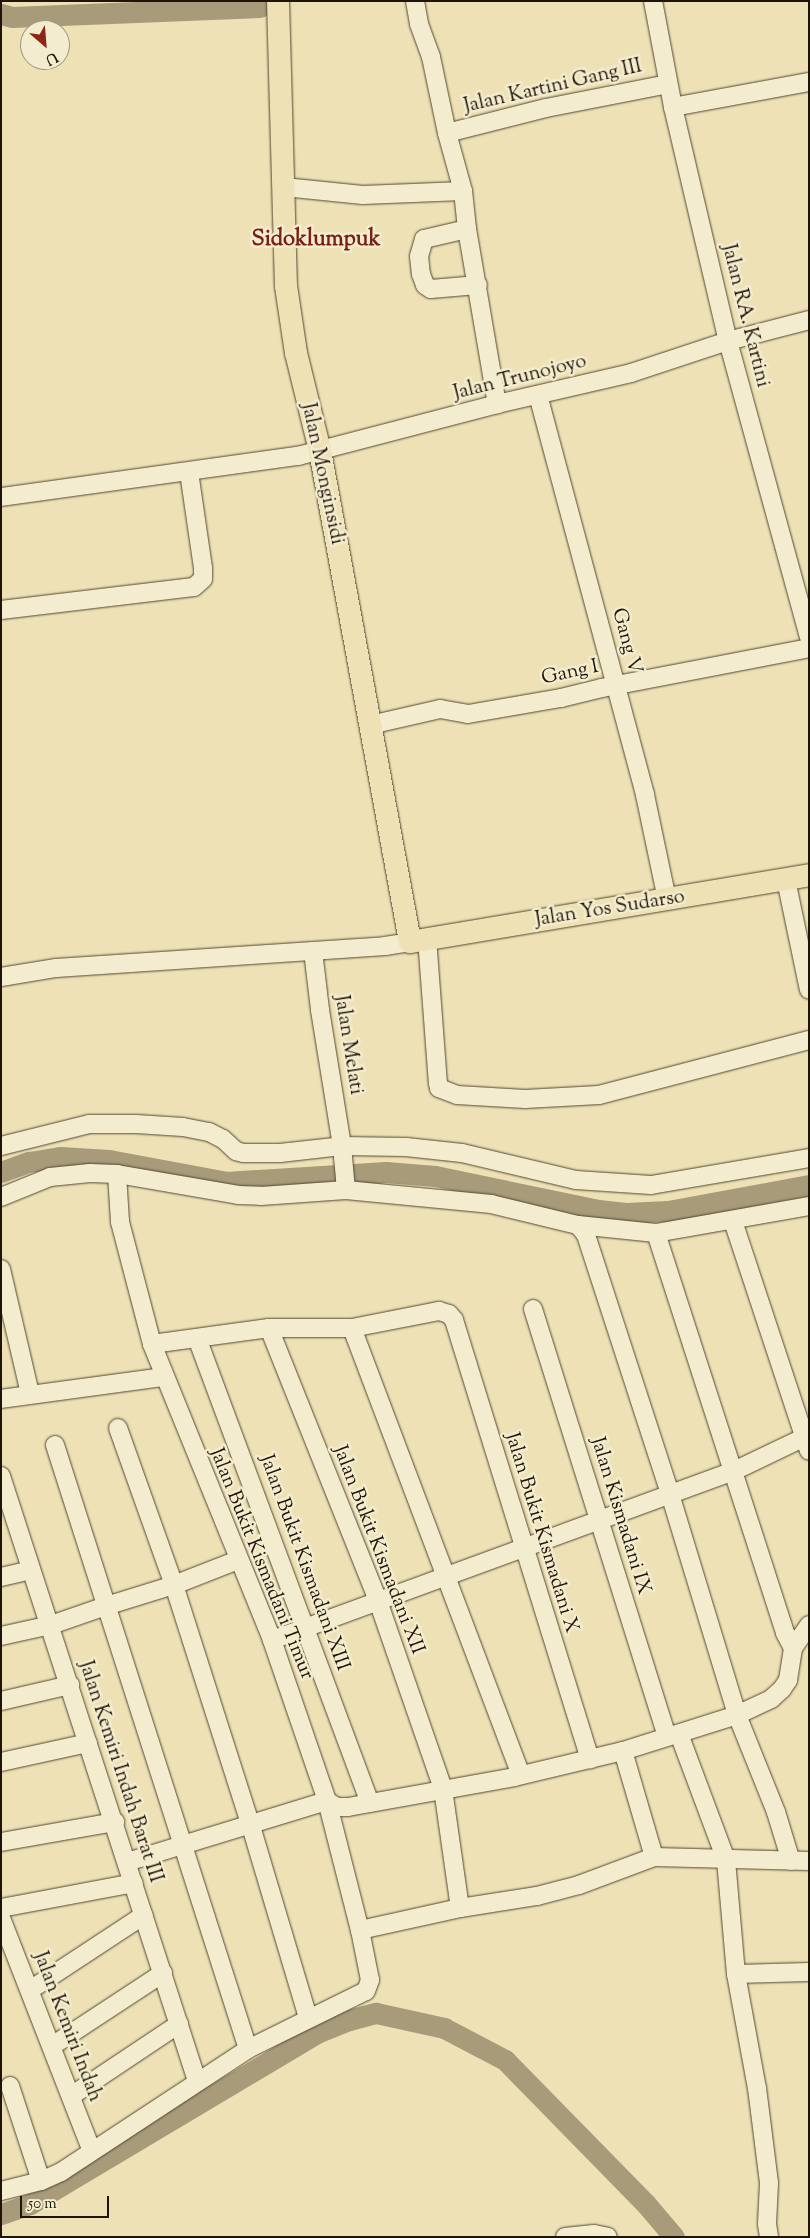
<!DOCTYPE html>
<html>
<head>
<meta charset="utf-8">
<style>
	body { margin:0 }
	#map { position:relative; width:810px; height:2238px; overflow:hidden; background:#eee1b5; font-family:"Sorts Mill Goudy",serif }
	div>[style] { position:absolute }
	.river>* { height:21px; margin:-10.5px; padding:0 10.5px; transform-origin:10.5px; border-radius:10.5px; background:#a79b7a }
	.roads { filter:drop-shadow(0 0 1px #524732) drop-shadow(0 0 1px #524732) }
	.minor>* { height:18px; margin:-9px; padding:0 9px; transform-origin:9px; border-radius:9px; background:#f4eccf }
	.major>* { height:22px; margin:-11px; padding:0 11px; transform-origin:11px; border-radius:11px; background:#eee1b5 }
	span { translate:-50% -50%; white-space:nowrap; text-align:center; line-height:1.15; -webkit-text-stroke:5px #f4eccf; paint-order:stroke }
	.street-label { font-size:20px; color:#1e1407 }
	.quarter-label { font-size:22px; color:#7a1f14; font-weight:700 }
	.frame { position:absolute; inset:0; border:2px solid #1e1407; pointer-events:none }
	.north { position:absolute; left:20px; top:20px; width:50px; height:50px; box-sizing:border-box; background:#f4eccf; border:1px solid #9e967f; border-radius:50%; rotate:153deg; font-size:14px; font-weight:700; line-height:20px; text-align:center; color:#1e1407 }
	.north::after { content:''; display:block; margin:auto; width:18px; height:22px; background:#8f2418; clip-path:polygon(50% 0,100% 100%,50% 72%,0 100%) }
	.scale { position:absolute; left:20px; top:2196px; width:89px; height:22px; box-sizing:border-box; border:2px solid #1e1407; border-top:0; padding-left:6px; font-size:15px; line-height:18px; white-space:nowrap; color:#1e1407; -webkit-text-stroke:4px #f4eccf; paint-order:stroke }
</style>
</head>
<body>
<div id="map">
	<div class="river">
		<i style="left:1px;top:14px;width:11px;rotate:15deg"></i>
		<i style="left:12px;top:17px;width:248px;rotate:-2.3deg"></i>
		<i style="left:1px;top:1172px;width:30px;rotate:-20deg"></i>
		<i style="left:29px;top:1162px;width:31px;rotate:-9deg"></i>
		<i style="left:60px;top:1157px;width:49px;rotate:3.5deg"></i>
		<i style="left:109px;top:1160px;width:119px;rotate:10.6deg"></i>
		<i style="left:226px;top:1182px;width:160px;rotate:-3.6deg"></i>
		<i style="left:386px;top:1172px;width:49px;rotate:4.7deg"></i>
		<i style="left:435px;top:1176px;width:167px;rotate:11.8deg"></i>
		<i style="left:598px;top:1210px;width:28px;rotate:6deg"></i>
		<i style="left:626px;top:1213px;width:42px;rotate:-2.7deg"></i>
		<i style="left:668px;top:1211px;width:143px;rotate:-10.4deg"></i>
		<i style="left:1px;top:2214px;width:31px;rotate:-19deg"></i>
		<i style="left:30px;top:2204px;width:336px;rotate:-30.8deg"></i>
		<i style="left:319px;top:2032px;width:32px;rotate:-22deg"></i>
		<i style="left:349px;top:2020px;width:28px;rotate:-15deg"></i>
		<i style="left:376px;top:2013px;width:70px;rotate:12.4deg"></i>
		<i style="left:444px;top:2028px;width:69px;rotate:27.7deg"></i>
		<i style="left:505px;top:2060px;width:202px;rotate:45.6deg"></i>
		<i style="left:646px;top:2204px;width:43px;rotate:49.7deg"></i>
	</div>
	<div class="roads">
		<div class="minor">
			<i style="left:415px;top:1px;width:23px;rotate:80deg"></i>
			<i style="left:419px;top:24px;width:35px;rotate:70deg"></i>
			<i style="left:431px;top:57px;width:78px;rotate:78.1deg"></i>
			<i style="left:447px;top:133px;width:60px;rotate:74.6deg"></i>
			<i style="left:463px;top:191px;width:38px;rotate:84deg"></i>
			<i style="left:467px;top:229px;width:178px;rotate:80.3deg"></i>
			<i style="left:653px;top:1px;width:108px;rotate:79.3deg"></i>
			<i style="left:673px;top:107px;width:240px;rotate:76.8deg"></i>
			<i style="left:728px;top:341px;width:307px;rotate:74.7deg"></i>
			<i style="left:673px;top:107px;width:138px;rotate:-10.4deg"></i>
			<i style="left:447px;top:133px;width:102px;rotate:-14.2deg"></i>
			<i style="left:546px;top:108px;width:124px;rotate:-11.1deg"></i>
			<i style="left:284px;top:187px;width:79px;rotate:5.8deg"></i>
			<i style="left:363px;top:195px;width:100px;rotate:-2.3deg"></i>
			<i style="left:467px;top:229px;width:44px;rotate:166.9deg"></i>
			<i style="left:424px;top:239px;width:18px;rotate:106deg"></i>
			<i style="left:419px;top:256px;width:18px;rotate:84deg"></i>
			<i style="left:421px;top:274px;width:12px;rotate:70deg"></i>
			<i style="left:425px;top:285px;width:7px;rotate:34deg"></i>
			<i style="left:431px;top:289px;width:47px;rotate:-4.9deg"></i>
			<i style="left:538px;top:395px;width:414px;rotate:75deg"></i>
			<i style="left:645px;top:795px;width:106px;rotate:78.1deg"></i>
			<i style="left:1px;top:497px;width:300px;rotate:-7.9deg"></i>
			<i style="left:298px;top:456px;width:206px;rotate:-14.6deg"></i>
			<i style="left:497px;top:404px;width:138px;rotate:-13deg"></i>
			<i style="left:631px;top:373px;width:102px;rotate:-18.3deg"></i>
			<i style="left:728px;top:341px;width:84px;rotate:-14.5deg"></i>
			<i style="left:1px;top:610px;width:194px;rotate:-6.8deg"></i>
			<i style="left:194px;top:587px;width:12px;rotate:-42deg"></i>
			<i style="left:203px;top:579px;width:11px;rotate:-90deg"></i>
			<i style="left:203px;top:568px;width:97px;rotate:-98.3deg"></i>
			<i style="left:370px;top:725px;width:72px;rotate:-12.9deg"></i>
			<i style="left:440px;top:709px;width:28px;rotate:10deg"></i>
			<i style="left:468px;top:714px;width:94px;rotate:-9.8deg"></i>
			<i style="left:561px;top:698px;width:42px;rotate:-13.7deg"></i>
			<i style="left:602px;top:688px;width:211px;rotate:-10.9deg"></i>
			<i style="left:786px;top:880px;width:112px;rotate:78.2deg"></i>
			<i style="left:427px;top:938px;width:145px;rotate:85.7deg"></i>
			<i style="left:438px;top:1083px;width:5px;rotate:79deg"></i>
			<i style="left:439px;top:1088px;width:19px;rotate:21deg"></i>
			<i style="left:457px;top:1095px;width:68px;rotate:3.4deg"></i>
			<i style="left:525px;top:1099px;width:74px;rotate:-3.1deg"></i>
			<i style="left:599px;top:1095px;width:217px;rotate:-14.7deg"></i>
			<i style="left:313px;top:951px;width:59px;rotate:83.2deg"></i>
			<i style="left:320px;top:1010px;width:138px;rotate:80.8deg"></i>
			<i style="left:342px;top:1146px;width:44px;rotate:84.8deg"></i>
			<i style="left:1px;top:977px;width:56px;rotate:-9.3deg"></i>
			<i style="left:56px;top:968px;width:330px;rotate:-3.8deg"></i>
			<i style="left:385px;top:946px;width:25px;rotate:-9deg"></i>
			<i style="left:1px;top:1146px;width:91px;rotate:-14deg"></i>
			<i style="left:89px;top:1124px;width:47px"></i>
			<i style="left:136px;top:1124px;width:47px;rotate:3.7deg"></i>
			<i style="left:183px;top:1127px;width:26px;rotate:11deg"></i>
			<i style="left:209px;top:1132px;width:16px;rotate:27deg"></i>
			<i style="left:223px;top:1139px;width:18px;rotate:43deg"></i>
			<i style="left:236px;top:1151px;width:7px;rotate:16deg"></i>
			<i style="left:243px;top:1153px;width:37px"></i>
			<i style="left:280px;top:1153px;width:62px;rotate:-6.4deg"></i>
			<i style="left:342px;top:1146px;width:64px;rotate:0.9deg"></i>
			<i style="left:406px;top:1147px;width:56px;rotate:6.1deg"></i>
			<i style="left:462px;top:1153px;width:117px;rotate:13.3deg"></i>
			<i style="left:576px;top:1180px;width:75px;rotate:3.8deg"></i>
			<i style="left:651px;top:1185px;width:160px;rotate:-9.7deg"></i>
			<i style="left:117px;top:1174px;width:48px;rotate:86.4deg"></i>
			<i style="left:120px;top:1222px;width:126px;rotate:75.3deg"></i>
			<i style="left:152px;top:1344px;width:319px;rotate:67.9deg"></i>
			<i style="left:272px;top:1640px;width:170px;rotate:71.1deg"></i>
			<i style="left:327px;top:1801px;width:133px;rotate:75.7deg"></i>
			<i style="left:1px;top:1197px;width:53px;rotate:-22.2deg"></i>
			<i style="left:50px;top:1177px;width:40px;rotate:-5.7deg"></i>
			<i style="left:90px;top:1173px;width:27px;rotate:2deg"></i>
			<i style="left:117px;top:1174px;width:123px;rotate:9.8deg"></i>
			<i style="left:238px;top:1195px;width:23px;rotate:2deg"></i>
			<i style="left:261px;top:1196px;width:85px;rotate:-4deg"></i>
			<i style="left:346px;top:1190px;width:146px;rotate:5.5deg"></i>
			<i style="left:491px;top:1204px;width:89px;rotate:13.6deg"></i>
			<i style="left:578px;top:1225px;width:78px;rotate:5.9deg"></i>
			<i style="left:656px;top:1233px;width:155px;rotate:-10deg"></i>
			<i style="left:733px;top:1221px;width:242px;rotate:71.7deg"></i>
			<i style="left:578px;top:1225px;width:13px;rotate:51deg"></i>
			<i style="left:586px;top:1235px;width:272px;rotate:72deg"></i>
			<i style="left:670px;top:1494px;width:231px;rotate:73.1deg"></i>
			<i style="left:737px;top:1715px;width:105px;rotate:68.1deg"></i>
			<i style="left:776px;top:1812px;width:51px;rotate:73deg"></i>
			<i style="left:656px;top:1233px;width:420px;rotate:72.1deg"></i>
			<i style="left:785px;top:1633px;width:17px;rotate:62deg"></i>
			<i style="left:1px;top:1269px;width:128px;rotate:76.9deg"></i>
			<i style="left:533px;top:1309px;width:448px;rotate:72.6deg"></i>
			<i style="left:269px;top:1328px;width:294px;rotate:68.2deg"></i>
			<i style="left:378px;top:1601px;width:199px;rotate:70.9deg"></i>
			<i style="left:443px;top:1789px;width:120px;rotate:81.9deg"></i>
			<i style="left:460px;top:1908px;width:78px;rotate:-8.9deg"></i>
			<i style="left:537px;top:1896px;width:43px;rotate:-14.7deg"></i>
			<i style="left:579px;top:1885px;width:80px;rotate:-20.5deg"></i>
			<i style="left:654px;top:1857px;width:155px;rotate:1.5deg"></i>
			<i style="left:352px;top:1328px;width:478px;rotate:69.3deg"></i>
			<i style="left:197px;top:1338px;width:496px;rotate:69.6deg"></i>
			<i style="left:152px;top:1344px;width:118px;rotate:-7.8deg"></i>
			<i style="left:269px;top:1328px;width:83px"></i>
			<i style="left:352px;top:1328px;width:89px;rotate:-11.1deg"></i>
			<i style="left:439px;top:1311px;width:10px;rotate:17deg"></i>
			<i style="left:449px;top:1314px;width:8px;rotate:50deg"></i>
			<i style="left:454px;top:1320px;width:460px;rotate:72.8deg"></i>
			<i style="left:1px;top:1399px;width:163px;rotate:-7.7deg"></i>
			<i style="left:118px;top:1428px;width:167px;rotate:70.4deg"></i>
			<i style="left:174px;top:1585px;width:250px;rotate:72.3deg"></i>
			<i style="left:250px;top:1823px;width:203px;rotate:73.4deg"></i>
			<i style="left:55px;top:1445px;width:634px;rotate:72.28deg"></i>
			<i style="left:1px;top:1476px;width:636px;rotate:72.05deg"></i>
			<i style="left:1px;top:1577px;width:31px;rotate:-13deg"></i>
			<i style="left:1px;top:1636px;width:51px;rotate:-12.4deg"></i>
			<i style="left:51px;top:1625px;width:58px;rotate:-19.1deg"></i>
			<i style="left:106px;top:1606px;width:71px;rotate:-17.2deg"></i>
			<i style="left:174px;top:1585px;width:69px;rotate:-21.3deg"></i>
			<i style="left:272px;top:1640px;width:492px;rotate:-20.1deg"></i>
			<i style="left:734px;top:1471px;width:83px;rotate:-25.6deg"></i>
			<i style="left:1px;top:1701px;width:71px;rotate:-13.1deg"></i>
			<i style="left:679px;top:1734px;width:134px;rotate:69.5deg"></i>
			<i style="left:726px;top:1860px;width:114px;rotate:85deg"></i>
			<i style="left:736px;top:1974px;width:73px;rotate:-1.6deg"></i>
			<i style="left:623px;top:1751px;width:110px;rotate:73.7deg"></i>
			<i style="left:1px;top:1762px;width:89px;rotate:-12.3deg"></i>
			<i style="left:1px;top:1842px;width:116px;rotate:-10deg"></i>
			<i style="left:127px;top:1862px;width:209px;rotate:-17deg"></i>
			<i style="left:327px;top:1801px;width:12px;rotate:31deg"></i>
			<i style="left:337px;top:1807px;width:11px"></i>
			<i style="left:348px;top:1807px;width:169px;rotate:-10.2deg"></i>
			<i style="left:514px;top:1777px;width:112px;rotate:-13.4deg"></i>
			<i style="left:623px;top:1751px;width:120px;rotate:-17.5deg"></i>
			<i style="left:737px;top:1715px;width:38px;rotate:-25deg"></i>
			<i style="left:771px;top:1699px;width:15px;rotate:-42deg"></i>
			<i style="left:782px;top:1689px;width:11px;rotate:-56deg"></i>
			<i style="left:788px;top:1680px;width:32px;rotate:-81deg"></i>
			<i style="left:793px;top:1648px;width:28px;rotate:-55deg"></i>
			<i style="left:1px;top:1908px;width:135px;rotate:-10.6deg"></i>
			<i style="left:1px;top:1918px;width:250px;rotate:68.7deg"></i>
			<i style="left:736px;top:1974px;width:116px;rotate:79.6deg"></i>
			<i style="left:757px;top:2088px;width:96px;rotate:82.8deg"></i>
			<i style="left:769px;top:2183px;width:41px;rotate:92.8deg"></i>
			<i style="left:767px;top:2224px;width:13px;rotate:81deg"></i>
			<i style="left:30px;top:1990px;width:136px;rotate:-33.3deg"></i>
			<i style="left:52px;top:2046px;width:133px;rotate:-33.3deg"></i>
			<i style="left:10px;top:2086px;width:100px;rotate:71.9deg"></i>
			<i style="left:71px;top:2096px;width:130px;rotate:-33.7deg"></i>
			<i style="left:1px;top:2191px;width:41px;rotate:-14deg"></i>
			<i style="left:41px;top:2181px;width:22px;rotate:-24deg"></i>
			<i style="left:61px;top:2172px;width:224px;rotate:-33.3deg"></i>
			<i style="left:248px;top:2049px;width:131px;rotate:-26.2deg"></i>
			<i style="left:366px;top:1991px;width:12px;rotate:-70deg"></i>
			<i style="left:370px;top:1980px;width:51px;rotate:-101.3deg"></i>
			<i style="left:360px;top:1930px;width:102px;rotate:-12.4deg"></i>
			<i style="left:565px;top:2237px;width:29px;rotate:-6deg"></i>
			<i style="left:594px;top:2234px;width:14px;rotate:12deg"></i>
		</div>
		<div class="major">
			<i style="left:278px;top:1px;width:285px;rotate:88.4deg"></i>
			<i style="left:286px;top:286px;width:68px;rotate:81.5deg"></i>
			<i style="left:296px;top:353px;width:101px;rotate:76.2deg"></i>
			<i style="left:320px;top:451px;width:499px;rotate:79.6deg"></i>
			<i style="left:410px;top:942px;width:405px;rotate:-9.5deg"></i>
		</div>
	</div>
	<div class="street-label">
		<span style="left:553px;top:87px;rotate:-13deg">Jalan Kartini Gang III</span>
		<span style="left:745px;top:316px;rotate:76deg">Jalan RA. Kartini</span>
		<span style="left:520px;top:378px;rotate:-14deg">Jalan Trunojoyo</span>
		<span style="left:322px;top:474px;rotate:78deg">Jalan Monginsidi</span>
		<span style="left:626px;top:641px;rotate:75deg">Gang V</span>
		<span style="left:570px;top:673px;rotate:-12deg">Gang I</span>
		<span style="left:610px;top:909px;rotate:-9deg">Jalan Yos Sudarso</span>
		<span style="left:348px;top:1045px;rotate:81deg">Jalan Melati</span>
		<span style="left:620px;top:1516px;rotate:73deg">Jalan Kismadani IX</span>
		<span style="left:541px;top:1533px;rotate:73deg">Jalan Bukit Kismadani X</span>
		<span style="left:378px;top:1550px;rotate:69deg">Jalan Bukit Kismadani XII</span>
		<span style="left:304px;top:1563px;rotate:70deg">Jalan Bukit Kismadani XIII</span>
		<span style="left:261px;top:1564px;rotate:68deg">Jalan Bukit Kismadani Timur</span>
		<span style="left:120px;top:1772px;rotate:72deg">Jalan Kemiri Indah Barat III</span>
		<span style="left:67px;top:2027px;rotate:69deg">Jalan Kemiri Indah</span>
	</div>
	<div class="quarter-label">
		<span style="left:316px;top:241px">Sidoklumpuk</span>
	</div>
	<div class="frame"></div>
	<div class="north">U</div>
	<div class="scale">50 m</div>
</div>
</body>
</html>
